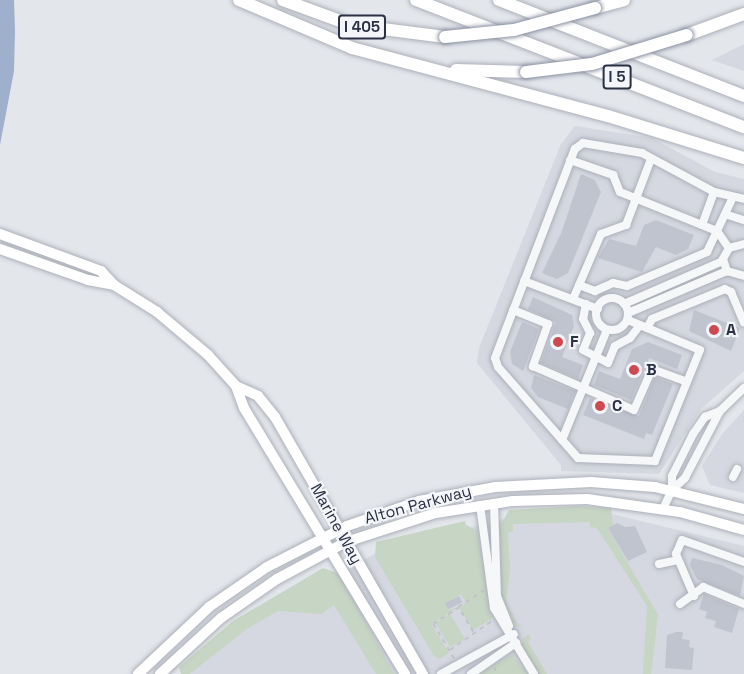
<!DOCTYPE html>
<html>
<head>
<meta charset="utf-8">
<style>
	body { margin:0 }
	#map { position:relative; width:744px; height:674px; overflow:hidden; background:#e3e6eb; font-family:"Space Grotesk",sans-serif }
	div>[style] { position:absolute }
	.built>* { inset:0; background:#d5d8e0 }
	.green>* { inset:0; background:#c7d5c4; transform-origin:0 0 }
	.water>* { inset:0; background:#9eb0cb }
	.building>* { inset:0; background:#c0c4ce; transform-origin:0 0 }
	.path>* { height:1.5px; margin-top:-0.75px; transform-origin:0; background:repeating-linear-gradient(90deg,#c1c4ca 0 4.5px,transparent 0 9px) }
	.roads { filter:drop-shadow(0 0 2px #acb0b9) drop-shadow(0 0 2px #acb0b9) }
	.minor>* { height:8px; margin:-4px; padding:0 4px; transform-origin:4px; border-radius:4px; background:#f6f7f9 }
	.minor>.ring { margin:-4px; padding:0; box-sizing:content-box; background:none; border:8px solid #f6f7f9; border-radius:50% }
	.major>* { height:10px; margin:-5px; padding:0 5px; transform-origin:5px; border-radius:5px; background:#fff }
	.highway>* { height:12px; margin:-6px; padding:0 6px; transform-origin:6px; border-radius:6px; background:#fff }
	.bridges { filter:drop-shadow(0 0 2px #8a91a2) drop-shadow(0 0 2px #8a91a2) }
	.highway-bridge>* { height:12px; margin:-6px; padding:0 6px; transform-origin:6px; border-radius:6px; background:#fff }
	.dots>* { width:16px; height:16px; translate:-50% -50%; box-sizing:border-box; border:3px solid #f3f5f8; border-radius:50% }
	span { translate:-50% -50%; white-space:nowrap; text-align:center; line-height:1.15; -webkit-text-stroke:4.5px #f3f5f8; paint-order:stroke }
	.shield-label span { padding:2px 4px; background:#f3f5f8; border:2px solid; border-radius:4px; -webkit-text-stroke-width:0 }
	.shield-label { font-size:15px; color:#2b3144; font-weight:700 }
	.poi-label { font-size:16px; color:#2b3144; font-weight:700 }
	.left { translate:0 -50%; text-align:left }
	.street-label { font-size:16px; color:#2b3144 }
</style>
</head>
<body>
<div id="map">
	<div class="built">
		<i style="clip-path:polygon(744px 44px,744px 71px,712px 60px)"></i>
		<i style="clip-path:polygon(575px 126px,652px 138px,715px 172px,744px 179px,744px 371px,701px 409px,659px 474px,561px 471px,561px 465px,477px 363px,479px 348px,561px 144px)"></i>
		<i style="clip-path:polygon(744px 410px,744px 493px,710px 485px,702px 466px,722px 434px)"></i>
		<i style="clip-path:polygon(612px 514px,744px 546px,744px 674px,190px 674px,247px 629px,381px 550px,511px 517px)"></i>
	</div>
	<div class="green">
		<i style="clip-path:polygon(580px 506px,611px 508px,613px 525px,608px 529px,658px 615px,651px 674px,643px 674px,647px 606px,597px 528px,590px 527px,590px 522px,513px 524px,513px 531px,508px 533px,510px 568px,506px 602px,518px 624px,523px 626px,513px 627px,498px 590px,501px 559px,498px 523px,502px 523px,509px 510px)"></i>
		<i style="clip-path:polygon(465px 521px,466px 525px,478px 531px,493px 618px,473px 630px,459px 608px,474px 596px,465px 601px,461px 594px,445px 604px,448px 610px,457px 608px,431px 624px,449px 653px,440px 659px,434px 656px,375px 557px,376px 542px)"></i>
		<i style="clip-path:polygon(323px 568px,337px 573px,345px 584px,394px 674px,376px 674px,334px 605px,322px 614px,278px 611px,247px 629px,190px 674px,181px 674px,179px 667px,233px 621px)"></i>
		<i style="left:450px;top:614px;width:29px;height:17px;rotate:59deg"></i>
		<i style="clip-path:polygon(529px 634px,531px 639px,528px 642px,547px 674px,539px 674px,522px 647px,523px 638px)"></i>
		<i style="clip-path:polygon(512px 655px,528px 674px,479px 674px,508px 656px)"></i>
	</div>
	<div class="water">
		<i style="clip-path:polygon(0 0,14px 0,15px 32px,14px 71px,0 145px)"></i>
	</div>
	<div class="building">
		<i style="clip-path:polygon(581px 174px,595px 180px,601px 192px,568px 273px,557px 279px,542px 273px,562px 231px)"></i>
		<i style="clip-path:polygon(656px 220px,694px 235px,688px 249px,676px 255px,656px 247px,642px 272px,598px 258px,609px 239px,636px 246px,644px 225px)"></i>
		<i style="clip-path:polygon(533px 297px,572px 315px,574px 326px,562px 357px,583px 365px,578px 379px,541px 363px,556px 322px,528px 309px)"></i>
		<i style="clip-path:polygon(694px 310px,740px 328px,731px 351px,689px 331px)"></i>
		<i style="clip-path:polygon(522px 322px,539px 329px,523px 371px,512px 364px,510px 352px)"></i>
		<i style="clip-path:polygon(648px 342px,682px 355px,677px 369px,649px 358px,631px 400px,594px 385px,599px 371px,620px 379px,632px 349px)"></i>
		<i style="clip-path:polygon(534px 375px,575px 391px,568px 409px,538px 397px,531px 388px)"></i>
		<i style="clip-path:polygon(655px 377px,673px 384px,652px 435px,646px 433px,644px 439px,583px 415px,590px 398px,639px 416px)"></i>
		<i style="clip-path:polygon(617px 523px,625px 527px,635px 526px,647px 552px,628px 561px,608px 528px)"></i>
		<i style="clip-path:polygon(692px 558px,722px 565px,744px 576px,740px 596px,697px 579px,690px 565px)"></i>
		<i style="clip-path:polygon(704px 594px,739px 609px,732px 633px,714px 627px,716px 621px,705px 618px,707px 612px,699px 609px)"></i>
		<i style="left:459px;top:596px;width:7px;height:16px;rotate:63deg"></i>
		<i style="clip-path:polygon(676px 632px,683px 632px,682px 639px,690px 640px,689px 647px,694px 648px,692px 670px,665px 668px,667px 635px)"></i>
	</div>
	<div class="path">
		<i style="left:473px;top:632px;width:29px;rotate:-121deg"></i>
		<i style="left:458px;top:607px;width:31px;rotate:-33deg"></i>
		<i style="left:450px;top:650px;width:52px;rotate:-34.9deg"></i>
		<i style="left:454px;top:659px;width:41px;rotate:-121deg"></i>
		<i style="left:433px;top:624px;width:30px;rotate:-33deg"></i>
		<i style="left:495px;top:667px;width:7px;rotate:82deg"></i>
	</div>
	<div class="roads">
		<div class="minor">
			<i style="left:570px;top:160px;width:46px;rotate:19.2deg"></i>
			<i style="left:613px;top:175px;width:18px;rotate:68deg"></i>
			<i style="left:620px;top:192px;width:105px;rotate:21.9deg"></i>
			<i style="left:717px;top:231px;width:21px;rotate:55deg"></i>
			<i style="left:725px;top:214px;width:20px;rotate:18deg"></i>
			<i style="left:702px;top:225px;width:35px;rotate:-70deg"></i>
			<i style="left:744px;top:244px;width:16px;rotate:165deg"></i>
			<i style="left:729px;top:248px;width:13px;rotate:119deg"></i>
			<i style="left:723px;top:259px;width:13px;rotate:72deg"></i>
			<i style="left:727px;top:271px;width:18px;rotate:16deg"></i>
			<i style="left:524px;top:281px;width:79px;rotate:20.7deg"></i>
			<i style="left:579px;top:285px;width:17px;rotate:21deg"></i>
			<i style="left:595px;top:291px;width:20px;rotate:-24deg"></i>
			<i style="left:613px;top:283px;width:14px;rotate:12deg"></i>
			<i style="left:627px;top:286px;width:87px;rotate:-23deg"></i>
			<i style="left:707px;top:252px;width:61px;rotate:-64.7deg"></i>
			<i class="ring" style="left:596px;top:298px;width:24px;height:24px"></i>
			<i style="left:573px;top:299px;width:71px;rotate:-66.7deg"></i>
			<i style="left:601px;top:234px;width:27px;rotate:-20deg"></i>
			<i style="left:626px;top:225px;width:71px;rotate:-69.3deg"></i>
			<i style="left:586px;top:304px;width:15px;rotate:101deg"></i>
			<i style="left:583px;top:319px;width:16px;rotate:63deg"></i>
			<i style="left:590px;top:333px;width:18px;rotate:112deg"></i>
			<i style="left:583px;top:350px;width:28px;rotate:27deg"></i>
			<i style="left:608px;top:363px;width:18px;rotate:-68deg"></i>
			<i style="left:615px;top:346px;width:17px;rotate:-28deg"></i>
			<i style="left:630px;top:338px;width:16px;rotate:-52deg"></i>
			<i style="left:624px;top:304px;width:108px;rotate:-23.5deg"></i>
			<i style="left:513px;top:310px;width:38px;rotate:22deg"></i>
			<i style="left:548px;top:324px;width:45px;rotate:109.7deg"></i>
			<i style="left:533px;top:366px;width:110px;rotate:23.5deg"></i>
			<i style="left:634px;top:410px;width:45px;rotate:-66.3deg"></i>
			<i style="left:652px;top:369px;width:37px;rotate:20deg"></i>
			<i style="left:628px;top:313px;width:108px;rotate:-23deg"></i>
			<i style="left:628px;top:320px;width:78px;rotate:22.6deg"></i>
			<i style="left:700px;top:350px;width:120px;rotate:112.1deg"></i>
			<i style="left:655px;top:461px;width:77px;rotate:-177.8deg"></i>
			<i style="left:578px;top:458px;width:121px;rotate:-131.3deg"></i>
			<i style="left:498px;top:367px;width:9px;rotate:-108deg"></i>
			<i style="left:495px;top:358px;width:224px;rotate:-69.1deg"></i>
			<i style="left:575px;top:149px;width:10px;rotate:-37deg"></i>
			<i style="left:583px;top:143px;width:60px;rotate:9.6deg"></i>
			<i style="left:642px;top:153px;width:82px;rotate:28.4deg"></i>
			<i style="left:714px;top:192px;width:31px;rotate:13deg"></i>
			<i style="left:647px;top:328px;width:10px;rotate:-61deg"></i>
			<i style="left:652px;top:319px;width:79px;rotate:-22.3deg"></i>
			<i style="left:725px;top:289px;width:7px;rotate:27deg"></i>
			<i style="left:731px;top:292px;width:33px;rotate:67deg"></i>
			<i style="left:562px;top:440px;width:119px;rotate:-67.8deg"></i>
			<i style="left:733px;top:477px;width:9px;rotate:-63deg"></i>
			<i style="left:672px;top:490px;width:14px;rotate:-90deg"></i>
			<i style="left:672px;top:476px;width:47px;rotate:-63.4deg"></i>
			<i style="left:693px;top:434px;width:21px;rotate:-55deg"></i>
			<i style="left:705px;top:417px;width:16px;rotate:-22deg"></i>
			<i style="left:494px;top:503px;width:93px;rotate:88.2deg"></i>
			<i style="left:497px;top:596px;width:32px;rotate:68deg"></i>
			<i style="left:480px;top:505px;width:104px;rotate:82.3deg"></i>
			<i style="left:494px;top:608px;width:77px;rotate:58.8deg"></i>
			<i style="left:663px;top:509px;width:21px;rotate:-65deg"></i>
			<i style="left:672px;top:490px;width:18px;rotate:-43deg"></i>
			<i style="left:685px;top:478px;width:76px;rotate:-62.4deg"></i>
			<i style="left:720px;top:411px;width:33px;rotate:-44deg"></i>
			<i style="left:659px;top:564px;width:19px;rotate:-12deg"></i>
			<i style="left:694px;top:596px;width:46px;rotate:-113.2deg"></i>
			<i style="left:676px;top:554px;width:15px;rotate:-67deg"></i>
			<i style="left:682px;top:540px;width:66px;rotate:19.5deg"></i>
			<i style="left:680px;top:604px;width:29px;rotate:-36deg"></i>
			<i style="left:703px;top:587px;width:44px;rotate:22.5deg"></i>
			<i style="left:441px;top:674px;width:83px;rotate:-28.7deg"></i>
			<i style="left:471px;top:674px;width:55px;rotate:-34.6deg"></i>
		</div>
		<div class="major">
			<i style="left:0;top:234px;width:108px;rotate:20.1deg"></i>
			<i style="left:101px;top:271px;width:19px;rotate:47deg"></i>
			<i style="left:114px;top:285px;width:51px;rotate:32.1deg"></i>
			<i style="left:157px;top:312px;width:67px;rotate:40.1deg"></i>
			<i style="left:208px;top:355px;width:42px;rotate:47.9deg"></i>
			<i style="left:236px;top:386px;width:23px;rotate:70deg"></i>
			<i style="left:244px;top:408px;width:311px;rotate:58.8deg"></i>
			<i style="left:0;top:249px;width:93px;rotate:19.4deg"></i>
			<i style="left:88px;top:280px;width:26px;rotate:11deg"></i>
			<i style="left:236px;top:386px;width:24px;rotate:24deg"></i>
			<i style="left:258px;top:396px;width:27px;rotate:51deg"></i>
			<i style="left:275px;top:417px;width:297px;rotate:60.1deg"></i>
			<i style="left:138px;top:674px;width:98px;rotate:-43.3deg"></i>
			<i style="left:209px;top:607px;width:70px;rotate:-34.6deg"></i>
			<i style="left:267px;top:567px;width:90px;rotate:-27.1deg"></i>
			<i style="left:347px;top:526px;width:76px;rotate:-19.1deg"></i>
			<i style="left:419px;top:501px;width:77px;rotate:-10.4deg"></i>
			<i style="left:495px;top:487px;width:96px;rotate:-3deg"></i>
			<i style="left:591px;top:482px;width:64px;rotate:4.5deg"></i>
			<i style="left:655px;top:487px;width:92px;rotate:13.9deg"></i>
			<i style="left:160px;top:674px;width:83px;rotate:-42.6deg"></i>
			<i style="left:221px;top:618px;width:68px;rotate:-34.9deg"></i>
			<i style="left:277px;top:579px;width:78px;rotate:-28.2deg"></i>
			<i style="left:346px;top:542px;width:95px;rotate:-17.9deg"></i>
			<i style="left:436px;top:513px;width:78px;rotate:-8.9deg"></i>
			<i style="left:513px;top:501px;width:74px;rotate:-1.5deg"></i>
			<i style="left:587px;top:499px;width:94px;rotate:8deg"></i>
			<i style="left:680px;top:512px;width:66px;rotate:15.7deg"></i>
		</div>
		<div class="highway">
			<i style="left:239px;top:0;width:123px;rotate:23deg"></i>
			<i style="left:352px;top:48px;width:265px;rotate:14.9deg"></i>
			<i style="left:608px;top:116px;width:142px;rotate:17.2deg"></i>
			<i style="left:283px;top:0;width:72px;rotate:20.2deg"></i>
			<i style="left:351px;top:25px;width:95px;rotate:7.3deg"></i>
			<i style="left:416px;top:0;width:352px;rotate:21.2deg"></i>
			<i style="left:499px;top:0;width:263px;rotate:21.4deg"></i>
			<i style="left:595px;top:8px;width:30px;rotate:-15deg"></i>
			<i style="left:687px;top:35px;width:61px;rotate:-20.2deg"></i>
			<i style="left:456px;top:70px;width:70px;rotate:1.6deg"></i>
		</div>
	</div>
	<div class="bridges">
		<div class="highway-bridge">
			<i style="left:445px;top:37px;width:69px;rotate:-5.8deg"></i>
			<i style="left:514px;top:30px;width:84px;rotate:-15.2deg"></i>
			<i style="left:526px;top:72px;width:66px;rotate:-6.9deg"></i>
			<i style="left:592px;top:64px;width:99px;rotate:-17deg"></i>
		</div>
	</div>
	<div class="dots">
		<i style="left:714px;top:330px;background:#cf4951"></i>
		<i style="left:558px;top:342px;background:#cf4951"></i>
		<i style="left:634px;top:370px;background:#cf4951"></i>
		<i style="left:600px;top:406px;background:#cf4951"></i>
	</div>
	<div class="shield-label">
		<span style="left:362px;top:27px">I 405</span>
		<span style="left:617px;top:77px">I 5</span>
	</div>
	<div class="poi-label">
		<span class="left" style="left:726px;top:330px">A</span>
		<span class="left" style="left:570px;top:342px">F</span>
		<span class="left" style="left:646px;top:370px">B</span>
		<span class="left" style="left:612px;top:406px">C</span>
	</div>
	<div class="street-label">
		<span style="left:418px;top:505px;rotate:-15deg">Alton Parkway</span>
		<span style="left:336px;top:524px;rotate:61deg">Marine Way</span>
	</div>
</div>
</body>
</html>
